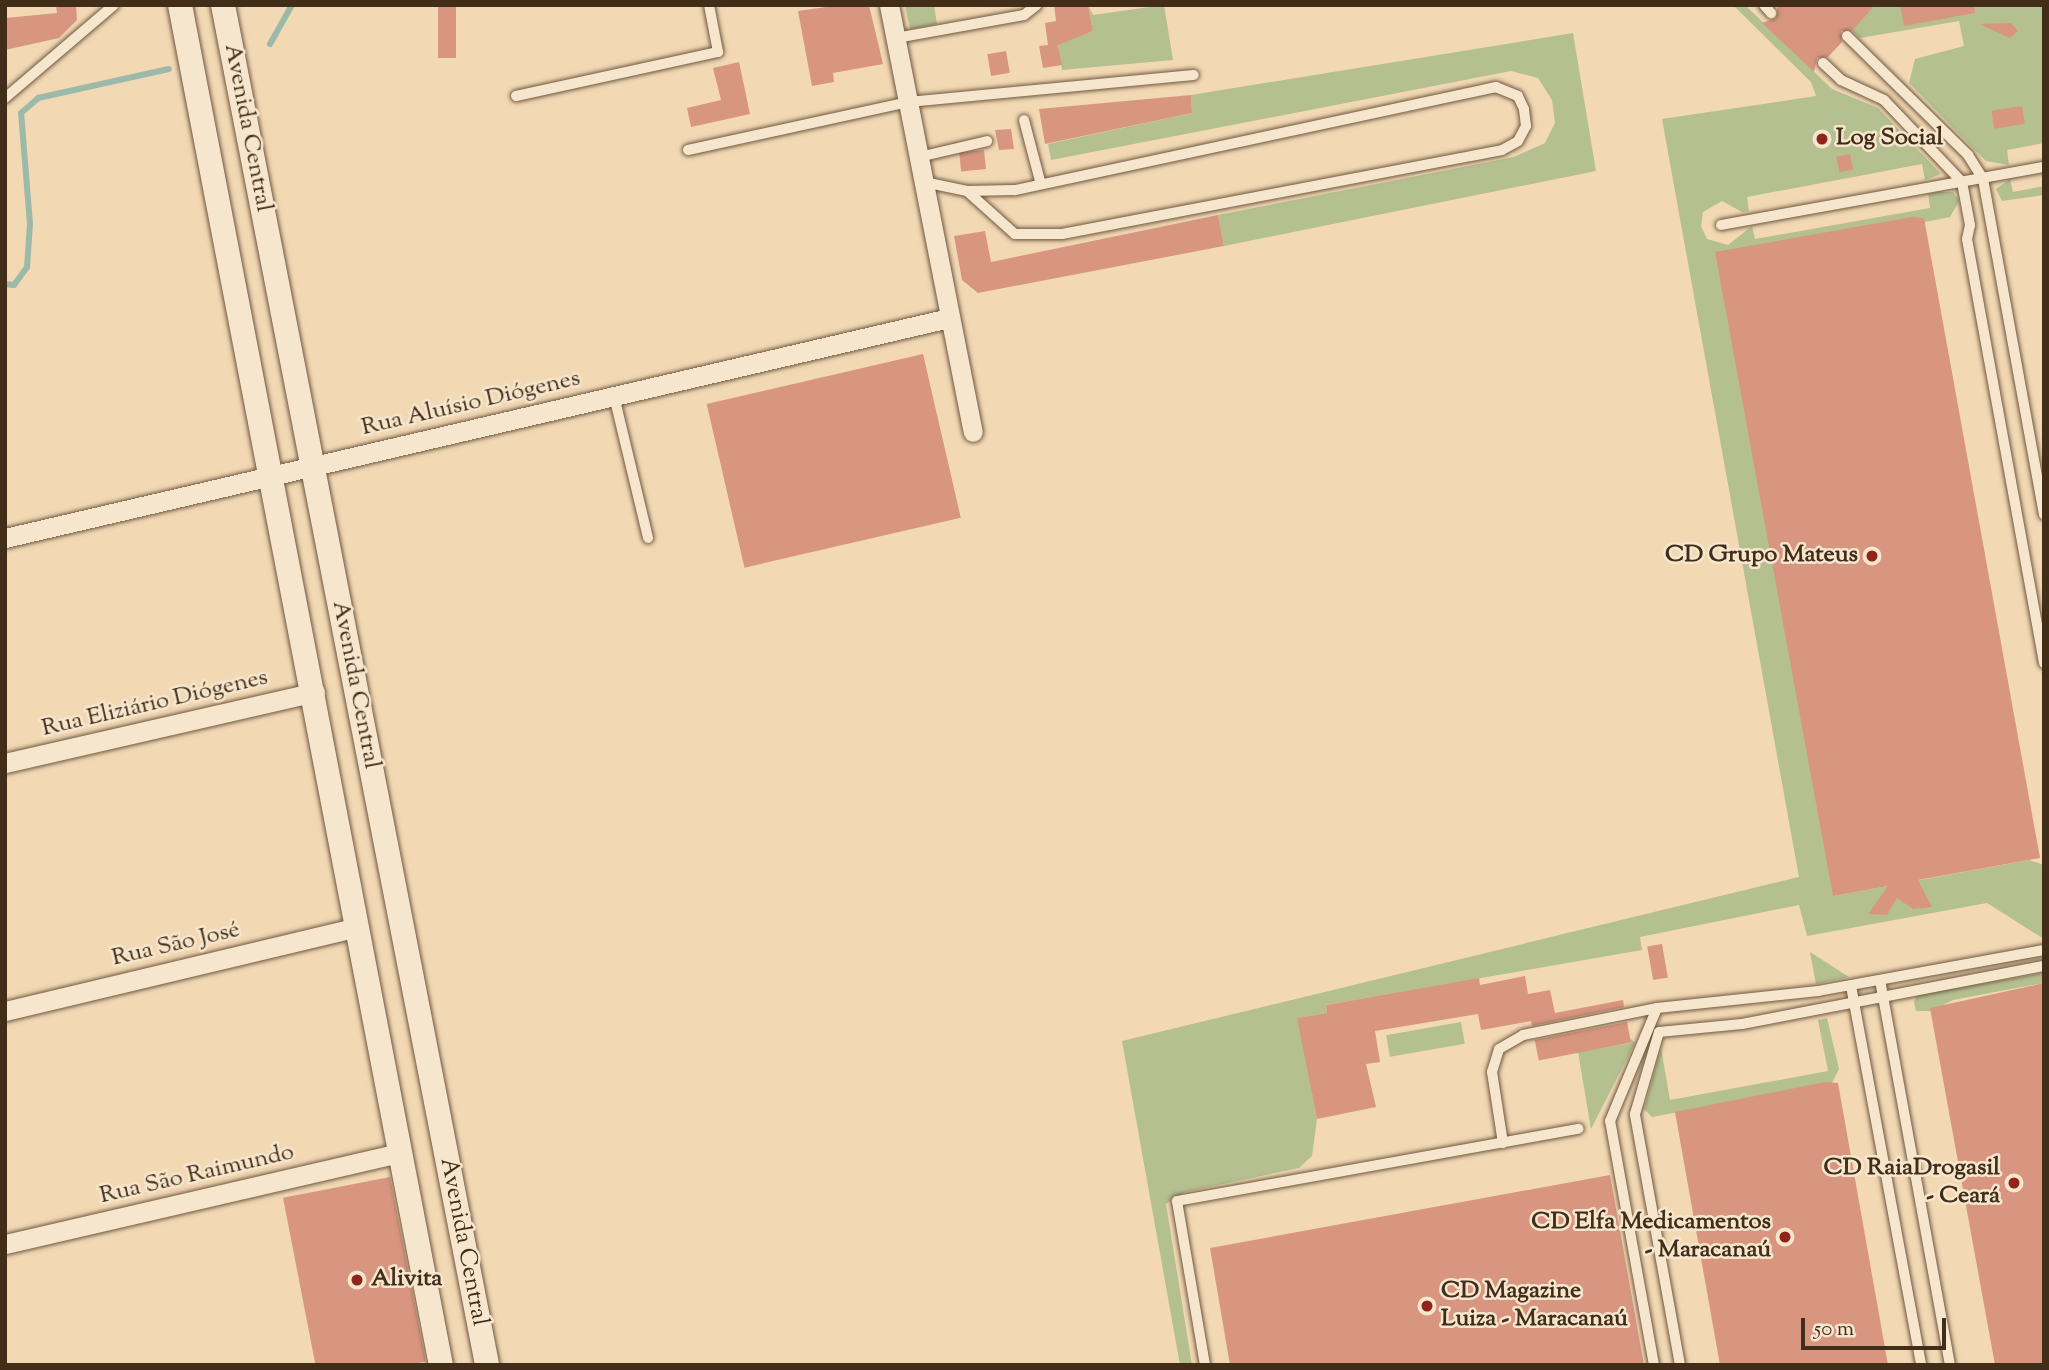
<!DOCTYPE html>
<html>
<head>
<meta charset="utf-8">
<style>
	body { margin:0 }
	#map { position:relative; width:2049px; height:1370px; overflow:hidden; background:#f2d8b3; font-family:"Sorts Mill Goudy",serif }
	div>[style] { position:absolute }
	.green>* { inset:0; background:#b5c090; transform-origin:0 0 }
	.stream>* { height:6px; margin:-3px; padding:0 3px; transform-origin:3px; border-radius:3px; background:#9cbaa9 }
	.building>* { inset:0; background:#d89680; transform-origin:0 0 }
	.roads { filter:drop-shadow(0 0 2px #6e5840) drop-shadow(0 0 2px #6e5840) }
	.service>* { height:10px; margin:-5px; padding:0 5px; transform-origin:5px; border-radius:5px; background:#f7e6ce }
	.minor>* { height:19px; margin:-9.5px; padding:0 9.5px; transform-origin:9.5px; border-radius:9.5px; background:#f7e6ce }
	.tertiary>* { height:24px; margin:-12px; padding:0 12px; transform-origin:12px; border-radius:12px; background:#f7e6ce }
	.dots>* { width:19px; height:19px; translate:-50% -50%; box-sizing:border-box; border:4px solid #f7e6ce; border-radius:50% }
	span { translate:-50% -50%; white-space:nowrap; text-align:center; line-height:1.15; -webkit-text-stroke:5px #f7e6ce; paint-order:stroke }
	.street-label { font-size:24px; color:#422d19 }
	.poi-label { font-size:24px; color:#422d19; font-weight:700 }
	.left { translate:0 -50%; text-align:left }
	.right { translate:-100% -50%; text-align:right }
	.frame { position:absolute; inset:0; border:7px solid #422d19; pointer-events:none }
	.scale { position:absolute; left:1801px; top:1318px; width:145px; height:32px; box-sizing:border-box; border:4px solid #422d19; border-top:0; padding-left:9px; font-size:21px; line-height:24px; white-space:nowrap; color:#422d19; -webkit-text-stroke:5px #f7e6ce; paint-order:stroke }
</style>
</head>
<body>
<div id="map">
	<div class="green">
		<i style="clip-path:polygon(905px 5px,934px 5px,937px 24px,910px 29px)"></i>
		<i style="clip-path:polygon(1088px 5px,1093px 15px,1164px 5px,1173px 60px,1062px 70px,1058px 43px,1093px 31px)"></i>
		<i style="clip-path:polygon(1733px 5px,1745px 5px,1832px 89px,1878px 108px,1941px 174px,1925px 180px,1922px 164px,1747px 197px,1749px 211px,1742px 212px,1722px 201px,1703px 212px,1701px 226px,1707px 239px,1728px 245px,1752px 226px,1755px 239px,1930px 208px,1928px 194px,1937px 192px,1953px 192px,1959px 201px,1950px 217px,1925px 222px,1833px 896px,2029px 860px,2044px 865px,2044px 939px,1987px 903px,1807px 936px,1799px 905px,1640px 937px,1642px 950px,1326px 1005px,1327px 1013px,1298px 1018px,1317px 1119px,1312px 1156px,1299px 1168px,1185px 1192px,1166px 1204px,1192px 1365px,1180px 1365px,1122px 1041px,1799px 877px,1662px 119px,1816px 96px,1811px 82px)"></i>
		<i style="clip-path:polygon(1873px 5px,2044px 5px,2044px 143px,2007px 150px,2009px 165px,1986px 161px,1909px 83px,1915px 59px,1964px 46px,1959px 21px,1860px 38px,1852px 31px)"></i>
		<i style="clip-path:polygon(1573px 33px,1596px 171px,1224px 246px,1218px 215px,1514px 157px,1545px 143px,1555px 123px,1552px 100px,1538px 78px,1511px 71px,1051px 160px,1048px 144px,1192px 113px,1191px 95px)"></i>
		<i style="clip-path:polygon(2010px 179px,2013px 192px,2044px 186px,2044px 195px,2002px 201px,1996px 189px)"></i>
		<i style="clip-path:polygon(1810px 952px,1849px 977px,1816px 984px)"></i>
		<i style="clip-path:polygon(2044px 973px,2044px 983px,1953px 1000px,1931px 1011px,1916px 1011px,1914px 1002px,1917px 995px)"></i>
		<i style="clip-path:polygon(1827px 1018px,1839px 1069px,1832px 1083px,1652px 1117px,1644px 1109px,1661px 1048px,1670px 1100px,1828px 1071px,1818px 1020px)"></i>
		<i style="left:1461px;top:1022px;width:22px;height:76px;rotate:80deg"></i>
		<i style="clip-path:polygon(1630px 1038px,1635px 1043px,1591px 1129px,1578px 1052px,1631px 1043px)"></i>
	</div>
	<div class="stream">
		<i style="left:270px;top:44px;width:45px;rotate:-60.6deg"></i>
		<i style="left:5px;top:284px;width:9px;rotate:6deg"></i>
		<i style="left:14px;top:285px;width:22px;rotate:-54deg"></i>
		<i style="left:27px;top:267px;width:43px;rotate:-86deg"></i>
		<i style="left:30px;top:224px;width:111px;rotate:-94.6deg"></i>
		<i style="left:21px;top:113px;width:23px;rotate:-41deg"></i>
		<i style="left:38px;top:98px;width:134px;rotate:-12.5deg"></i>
	</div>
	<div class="building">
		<i style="clip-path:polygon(56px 5px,76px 5px,77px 20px,59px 38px,5px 50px,5px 18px,57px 13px)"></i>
		<i style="left:438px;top:5px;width:18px;height:53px"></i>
		<i style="clip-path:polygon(840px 5px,869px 5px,883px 64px,833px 73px,834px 82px,812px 86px,798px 11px)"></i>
		<i style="clip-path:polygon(1054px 5px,1088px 5px,1093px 31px,1058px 45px,1062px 65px,1043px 68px,1039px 46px,1048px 45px,1045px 23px,1056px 21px)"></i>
		<i style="clip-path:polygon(1778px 5px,1875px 5px,1852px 31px,1841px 31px,1842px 42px,1828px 57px,1817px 58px,1814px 72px,1762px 23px,1776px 18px)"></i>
		<i style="clip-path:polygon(1900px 5px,1974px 5px,1975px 13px,1904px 26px)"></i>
		<i style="clip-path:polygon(2011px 23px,2018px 31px,2010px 38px,1979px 24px)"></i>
		<i style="left:1006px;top:51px;width:22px;height:19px;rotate:80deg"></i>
		<i style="clip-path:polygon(739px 62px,750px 114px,691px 127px,687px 108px,721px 100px,713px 68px)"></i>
		<i style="clip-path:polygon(1191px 95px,1192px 113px,1045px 144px,1039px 109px)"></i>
		<i style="left:2022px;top:106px;width:18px;height:31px;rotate:81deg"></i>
		<i style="clip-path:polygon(1011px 129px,1014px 149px,999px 150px,995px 130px)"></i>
		<i style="left:984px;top:150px;width:19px;height:25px;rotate:84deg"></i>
		<i style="left:1850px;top:154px;width:16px;height:14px;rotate:79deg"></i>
		<i style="clip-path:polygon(1218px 215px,1224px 246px,978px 293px,962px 280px,954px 236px,985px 231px,991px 262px)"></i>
		<i style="clip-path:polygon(1912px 217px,1924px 218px,2040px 858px,1918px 880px,1932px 907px,1913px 909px,1897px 898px,1887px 915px,1868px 914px,1888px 886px,1833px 896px,1715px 252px)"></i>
		<i style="left:923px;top:354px;width:168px;height:222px;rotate:77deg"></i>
		<i style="left:1662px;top:944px;width:34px;height:15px;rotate:80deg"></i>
		<i style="clip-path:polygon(1525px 976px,1528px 994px,1550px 990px,1555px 1013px,1623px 1000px,1624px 1007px,1532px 1026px,1531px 1021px,1481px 1030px,1478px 1014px,1375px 1031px,1380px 1062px,1366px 1064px,1376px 1107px,1317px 1119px,1297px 1018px,1327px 1013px,1326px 1005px,1479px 978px,1480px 985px)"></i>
		<i style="clip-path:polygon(2044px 983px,2044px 1365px,1995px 1365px,1930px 1008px)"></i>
		<i style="left:1627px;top:1022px;width:21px;height:94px;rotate:79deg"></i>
		<i style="clip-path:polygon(1825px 1082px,1838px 1083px,1888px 1365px,1720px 1365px,1675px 1112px)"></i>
		<i style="clip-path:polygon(1610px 1175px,1644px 1365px,1230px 1365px,1210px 1248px)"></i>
		<i style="left:390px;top:1177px;width:188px;height:109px;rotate:79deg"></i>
	</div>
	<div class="roads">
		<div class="service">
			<i style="left:1764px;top:5px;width:11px;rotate:49deg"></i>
			<i style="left:1847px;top:36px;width:170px;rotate:44.5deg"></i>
			<i style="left:1968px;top:155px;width:28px;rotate:58deg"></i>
			<i style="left:1983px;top:179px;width:341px;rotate:79.7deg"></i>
			<i style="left:896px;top:38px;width:130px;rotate:-10.2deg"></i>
			<i style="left:1024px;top:15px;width:16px;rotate:-38deg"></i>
			<i style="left:1823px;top:63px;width:25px;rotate:43deg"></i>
			<i style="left:1841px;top:80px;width:47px;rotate:24.9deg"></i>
			<i style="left:1884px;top:100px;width:113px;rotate:46.4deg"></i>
			<i style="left:1962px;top:182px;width:44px;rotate:79.5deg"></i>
			<i style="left:1970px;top:225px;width:14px;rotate:102deg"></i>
			<i style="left:1967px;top:239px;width:431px;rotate:79.7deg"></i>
			<i style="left:516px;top:96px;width:207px;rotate:-12.3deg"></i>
			<i style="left:718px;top:52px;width:48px;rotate:-100.8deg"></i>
			<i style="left:5px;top:98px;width:143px;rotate:-40.5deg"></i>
			<i style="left:1024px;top:120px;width:63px;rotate:75.3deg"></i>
			<i style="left:688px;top:150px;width:225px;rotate:-12.3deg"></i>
			<i style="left:908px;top:102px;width:287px;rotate:-5.4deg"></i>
			<i style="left:919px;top:157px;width:70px;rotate:-13.2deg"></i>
			<i style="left:924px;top:182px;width:44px;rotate:11.8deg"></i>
			<i style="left:967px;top:191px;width:64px;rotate:41.9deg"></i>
			<i style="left:1015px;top:234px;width:47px"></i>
			<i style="left:1062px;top:234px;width:448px;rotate:-10.8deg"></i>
			<i style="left:1502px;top:150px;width:18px;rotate:-29deg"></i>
			<i style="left:1518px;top:141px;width:17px;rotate:-62deg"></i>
			<i style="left:1526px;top:126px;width:17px;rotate:-97deg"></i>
			<i style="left:1524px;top:109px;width:14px;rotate:-115deg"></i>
			<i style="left:1518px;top:96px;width:24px;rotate:-158deg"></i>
			<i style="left:1496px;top:87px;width:493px;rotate:167.9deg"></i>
			<i style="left:1014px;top:190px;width:47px;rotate:178.8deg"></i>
			<i style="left:1721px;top:225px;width:328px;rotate:-10.2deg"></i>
			<i style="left:614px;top:396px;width:146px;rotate:76.5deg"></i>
			<i style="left:1880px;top:980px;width:391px;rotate:79.7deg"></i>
			<i style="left:1851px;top:986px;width:385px;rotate:79.5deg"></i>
			<i style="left:1503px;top:1143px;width:72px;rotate:-98.8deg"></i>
			<i style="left:1492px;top:1072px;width:24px;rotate:-73deg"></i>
			<i style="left:1499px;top:1049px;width:28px;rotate:-30deg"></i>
			<i style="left:1523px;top:1035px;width:137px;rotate:-11.4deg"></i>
			<i style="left:1657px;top:1008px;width:162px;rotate:-6deg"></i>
			<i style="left:1818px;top:991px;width:230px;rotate:-10.3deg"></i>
			<i style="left:1205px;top:1365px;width:166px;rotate:-99.7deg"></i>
			<i style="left:1177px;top:1201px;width:408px;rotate:-10.2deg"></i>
			<i style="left:1654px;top:1365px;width:248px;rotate:-100.2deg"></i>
			<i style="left:1610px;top:1121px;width:122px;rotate:-67.4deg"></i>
			<i style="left:1680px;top:1365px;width:255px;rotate:-100.2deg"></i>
			<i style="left:1635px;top:1114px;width:85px;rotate:-73.7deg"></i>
			<i style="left:1659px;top:1032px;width:83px;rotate:-5.5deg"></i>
			<i style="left:1742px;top:1024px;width:308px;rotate:-10.9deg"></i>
		</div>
		<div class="minor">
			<i style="left:889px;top:5px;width:435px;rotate:78.9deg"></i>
			<i style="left:5px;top:538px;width:969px;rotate:-13.12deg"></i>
			<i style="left:5px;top:763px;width:318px;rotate:-12.9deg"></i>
			<i style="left:5px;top:1011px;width:363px;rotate:-13.4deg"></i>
			<i style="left:5px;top:1244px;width:405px;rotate:-13deg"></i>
		</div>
		<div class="tertiary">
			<i style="left:180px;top:5px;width:1385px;rotate:79.14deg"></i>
			<i style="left:223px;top:5px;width:1385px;rotate:79.01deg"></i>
		</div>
	</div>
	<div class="dots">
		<i style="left:1822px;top:139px;background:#8f2418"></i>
		<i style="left:1872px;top:556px;background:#8f2418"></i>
		<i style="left:2014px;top:1183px;background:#8f2418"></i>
		<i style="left:1785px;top:1237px;background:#8f2418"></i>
		<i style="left:357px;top:1280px;background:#8f2418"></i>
		<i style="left:1427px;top:1306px;background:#8f2418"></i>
	</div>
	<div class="street-label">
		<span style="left:247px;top:128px;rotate:79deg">Avenida Central</span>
		<span style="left:471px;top:404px;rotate:-13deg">Rua Aluísio Diógenes</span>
		<span style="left:355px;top:685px;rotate:79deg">Avenida Central</span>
		<span style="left:155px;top:704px;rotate:-13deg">Rua Eliziário Diógenes</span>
		<span style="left:176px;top:945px;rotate:-13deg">Rua São José</span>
		<span style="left:197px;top:1175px;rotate:-13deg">Rua São Raimundo</span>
		<span style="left:463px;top:1242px;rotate:79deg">Avenida Central</span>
	</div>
	<div class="poi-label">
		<span class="left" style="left:1836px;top:139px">Log Social</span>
		<span class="right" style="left:1858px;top:556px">CD Grupo Mateus</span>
		<span class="right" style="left:2000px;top:1183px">CD RaiaDrogasil<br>- Ceará</span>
		<span class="right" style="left:1771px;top:1237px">CD Elfa Medicamentos<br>- Maracanaú</span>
		<span class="left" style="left:371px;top:1280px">Alivita</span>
		<span class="left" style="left:1441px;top:1306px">CD Magazine<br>Luiza - Maracanaú</span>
	</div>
	<div class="frame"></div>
	<div class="scale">50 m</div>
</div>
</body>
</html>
